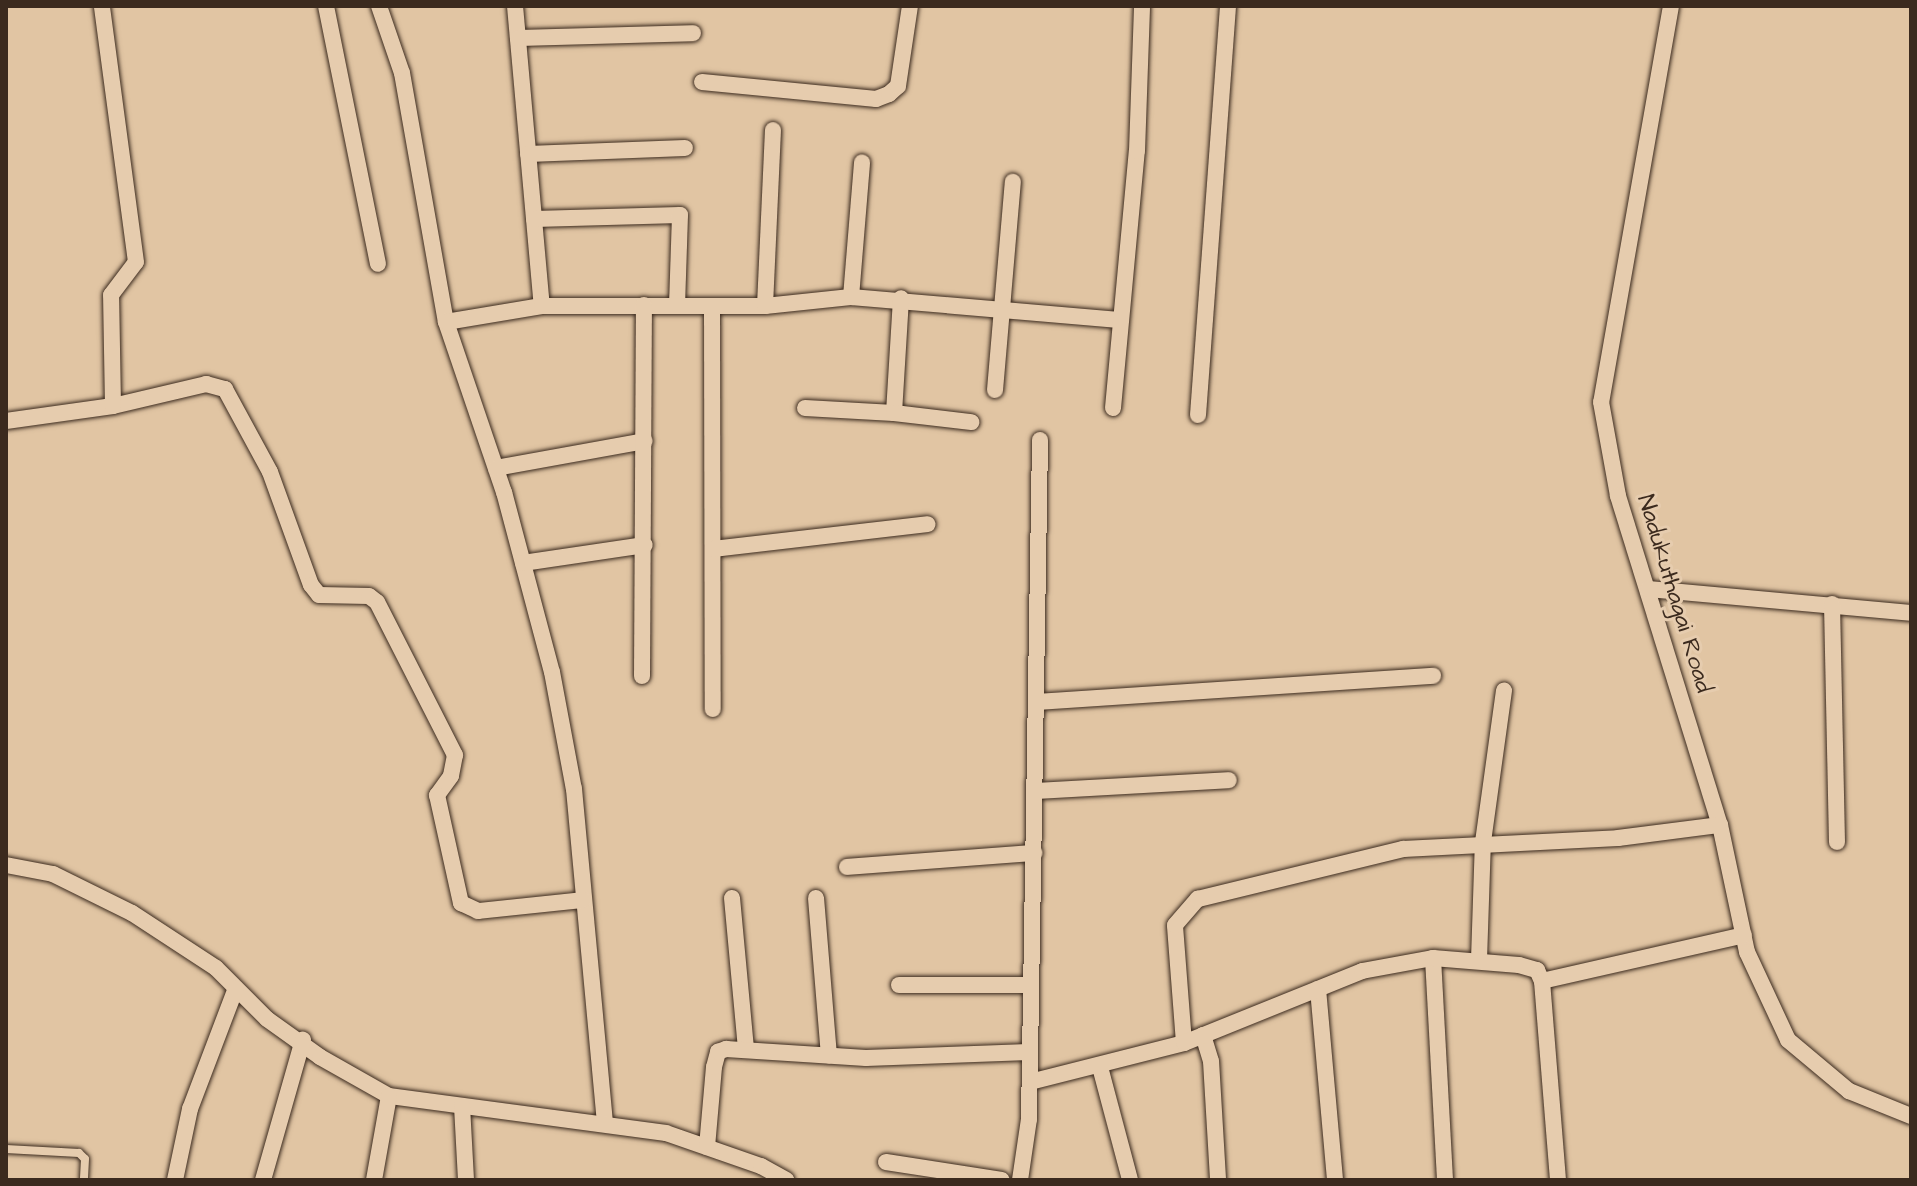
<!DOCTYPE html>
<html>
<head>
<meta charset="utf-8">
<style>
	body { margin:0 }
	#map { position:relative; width:1917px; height:1186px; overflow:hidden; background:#e1c5a3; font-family:"Architects Daughter",sans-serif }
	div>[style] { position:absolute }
	.roads { filter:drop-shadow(0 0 2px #3b2a1e) drop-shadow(0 0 2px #3b2a1e) }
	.service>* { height:8px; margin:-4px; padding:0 4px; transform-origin:4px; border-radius:4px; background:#e6ccae }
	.minor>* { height:16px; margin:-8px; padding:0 8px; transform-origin:8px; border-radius:8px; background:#e6ccae }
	span { translate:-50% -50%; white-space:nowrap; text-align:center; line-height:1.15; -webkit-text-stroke:6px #e6ccae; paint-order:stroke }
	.street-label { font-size:24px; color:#3b2a1e }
	.frame { position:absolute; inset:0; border:8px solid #3b2a1e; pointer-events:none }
</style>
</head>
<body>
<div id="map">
	<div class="roads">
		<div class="service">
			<i style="left:6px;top:1149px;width:73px;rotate:3.1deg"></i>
			<i style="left:79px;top:1153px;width:8px;rotate:45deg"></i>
			<i style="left:85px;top:1159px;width:21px;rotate:93deg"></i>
		</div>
		<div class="minor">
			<i style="left:326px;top:6px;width:263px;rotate:78.6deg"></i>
			<i style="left:379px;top:6px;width:71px;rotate:71.1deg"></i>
			<i style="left:402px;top:73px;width:253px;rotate:80deg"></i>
			<i style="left:446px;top:322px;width:180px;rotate:71.2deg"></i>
			<i style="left:504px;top:492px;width:186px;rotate:75.1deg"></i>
			<i style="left:552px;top:672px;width:119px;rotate:79.4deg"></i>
			<i style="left:574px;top:789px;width:335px;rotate:84.7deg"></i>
			<i style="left:515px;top:6px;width:301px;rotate:84.9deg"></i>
			<i style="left:1671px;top:6px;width:402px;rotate:100deg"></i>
			<i style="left:1601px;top:402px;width:96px;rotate:79.7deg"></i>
			<i style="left:1618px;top:496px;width:344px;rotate:72.8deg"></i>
			<i style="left:1720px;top:825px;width:130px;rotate:78deg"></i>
			<i style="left:1747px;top:952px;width:97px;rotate:65deg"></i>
			<i style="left:1788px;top:1040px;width:80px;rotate:39.9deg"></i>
			<i style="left:1849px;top:1091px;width:67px;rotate:22deg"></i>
			<i style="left:518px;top:38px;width:175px;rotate:-1.6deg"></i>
			<i style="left:702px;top:82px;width:175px;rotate:5.6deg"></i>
			<i style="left:876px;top:99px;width:14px;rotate:-21deg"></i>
			<i style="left:889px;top:94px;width:12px;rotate:-42deg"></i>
			<i style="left:898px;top:86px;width:81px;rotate:-81.5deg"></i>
			<i style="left:528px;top:154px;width:157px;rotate:-2.2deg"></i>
			<i style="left:534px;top:219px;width:146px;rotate:-1.6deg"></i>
			<i style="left:680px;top:215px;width:90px;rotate:91.9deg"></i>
			<i style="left:851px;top:297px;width:135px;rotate:-85.3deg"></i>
			<i style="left:712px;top:306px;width:403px;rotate:89.9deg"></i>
			<i style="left:765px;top:306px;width:176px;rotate:-87.4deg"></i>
			<i style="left:446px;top:322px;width:97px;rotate:-9.5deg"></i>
			<i style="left:542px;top:306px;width:223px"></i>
			<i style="left:765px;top:306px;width:86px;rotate:-6deg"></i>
			<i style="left:851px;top:297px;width:269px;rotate:4.9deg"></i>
			<i style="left:995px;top:390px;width:209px;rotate:-85.1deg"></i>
			<i style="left:113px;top:406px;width:96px;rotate:-13.3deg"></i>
			<i style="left:206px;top:384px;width:20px;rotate:15deg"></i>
			<i style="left:225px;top:389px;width:94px;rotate:61.5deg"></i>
			<i style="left:270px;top:472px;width:120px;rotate:70.1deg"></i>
			<i style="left:311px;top:585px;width:13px;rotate:51deg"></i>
			<i style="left:319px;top:595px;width:50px;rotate:1.1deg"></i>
			<i style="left:369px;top:596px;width:10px;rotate:37deg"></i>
			<i style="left:377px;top:602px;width:172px;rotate:63deg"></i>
			<i style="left:455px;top:755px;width:21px;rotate:101deg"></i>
			<i style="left:451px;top:776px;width:24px;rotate:126deg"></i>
			<i style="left:437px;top:795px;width:111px;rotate:77.5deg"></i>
			<i style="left:461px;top:903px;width:19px;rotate:25deg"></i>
			<i style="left:478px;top:911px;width:106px;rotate:-6deg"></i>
			<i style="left:805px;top:408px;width:89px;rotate:3.2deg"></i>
			<i style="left:894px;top:413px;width:115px;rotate:-86.5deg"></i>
			<i style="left:1113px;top:408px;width:258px;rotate:-84.7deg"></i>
			<i style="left:1137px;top:151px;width:145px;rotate:-88deg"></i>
			<i style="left:894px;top:413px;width:78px;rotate:6.7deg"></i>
			<i style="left:1198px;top:415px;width:410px;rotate:-85.8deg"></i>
			<i style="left:6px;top:421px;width:108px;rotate:-8deg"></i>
			<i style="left:113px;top:406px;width:111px;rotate:-91deg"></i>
			<i style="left:111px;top:295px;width:41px;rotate:-52.9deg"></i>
			<i style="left:136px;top:262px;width:258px;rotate:-97.6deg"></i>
			<i style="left:496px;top:468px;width:151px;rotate:-10.3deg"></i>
			<i style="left:713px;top:549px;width:216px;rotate:-6.6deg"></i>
			<i style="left:523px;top:563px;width:123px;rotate:-8.4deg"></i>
			<i style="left:1648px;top:589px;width:264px;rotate:5.2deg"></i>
			<i style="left:1832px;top:604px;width:238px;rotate:88.8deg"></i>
			<i style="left:642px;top:676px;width:371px;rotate:-89.7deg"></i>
			<i style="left:1037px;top:702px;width:397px;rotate:-3.8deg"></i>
			<i style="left:1035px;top:791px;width:194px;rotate:-3.2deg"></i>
			<i style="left:6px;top:865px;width:48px;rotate:10.8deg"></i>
			<i style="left:53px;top:874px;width:88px;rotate:26.3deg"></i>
			<i style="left:132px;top:913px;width:100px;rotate:33.2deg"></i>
			<i style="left:216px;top:968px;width:72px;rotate:45deg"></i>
			<i style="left:267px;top:1019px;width:65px;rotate:35.6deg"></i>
			<i style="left:320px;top:1057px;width:79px;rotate:29.5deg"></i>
			<i style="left:389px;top:1096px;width:279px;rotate:7.6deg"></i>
			<i style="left:666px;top:1133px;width:101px;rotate:19.2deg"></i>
			<i style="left:761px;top:1166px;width:29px;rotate:29deg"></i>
			<i style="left:847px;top:867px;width:188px;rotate:-4.3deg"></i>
			<i style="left:732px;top:898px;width:151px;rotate:84.7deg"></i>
			<i style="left:816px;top:898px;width:158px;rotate:85.3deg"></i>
			<i style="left:1433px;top:958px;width:222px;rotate:86.9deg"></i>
			<i style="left:1479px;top:960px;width:118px;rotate:-88.1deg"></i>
			<i style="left:1483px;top:842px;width:153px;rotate:-82.1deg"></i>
			<i style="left:1542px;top:981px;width:207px;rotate:-12.8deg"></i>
			<i style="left:899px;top:985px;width:131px"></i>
			<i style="left:1318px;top:989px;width:192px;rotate:84.9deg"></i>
			<i style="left:1203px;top:1035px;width:27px;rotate:73deg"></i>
			<i style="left:1211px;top:1061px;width:119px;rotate:86.6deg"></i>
			<i style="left:1184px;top:1043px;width:118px;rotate:-94.4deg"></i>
			<i style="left:1175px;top:925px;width:35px;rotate:-49deg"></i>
			<i style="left:1198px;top:899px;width:211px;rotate:-13.7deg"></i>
			<i style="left:1403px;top:849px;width:215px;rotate:-2.9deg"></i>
			<i style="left:1618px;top:838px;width:103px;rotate:-7.3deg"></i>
			<i style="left:1100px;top:1067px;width:117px;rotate:75.1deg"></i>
			<i style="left:1030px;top:1082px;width:159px;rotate:-14.2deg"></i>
			<i style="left:1184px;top:1043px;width:192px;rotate:-22deg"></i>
			<i style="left:1362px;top:971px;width:72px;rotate:-10.4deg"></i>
			<i style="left:1433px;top:958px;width:86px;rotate:4.7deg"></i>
			<i style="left:1519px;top:965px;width:19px;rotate:16deg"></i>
			<i style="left:1537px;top:970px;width:12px;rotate:66deg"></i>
			<i style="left:1542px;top:981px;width:200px;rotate:85.4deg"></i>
			<i style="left:462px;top:1106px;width:74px;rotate:86.9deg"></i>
			<i style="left:707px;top:1147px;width:80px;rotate:-85deg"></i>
			<i style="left:714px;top:1067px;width:16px;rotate:-75deg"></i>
			<i style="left:718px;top:1052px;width:9px;rotate:-21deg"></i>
			<i style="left:726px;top:1049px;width:140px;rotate:3.7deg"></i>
			<i style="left:866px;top:1058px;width:163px;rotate:-2.1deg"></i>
			<i style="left:886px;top:1162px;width:117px;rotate:8.8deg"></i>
			<i style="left:175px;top:1180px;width:73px;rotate:-78.1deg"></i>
			<i style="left:190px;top:1109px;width:129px;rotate:-69.2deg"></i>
			<i style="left:263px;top:1180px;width:146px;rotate:-74.1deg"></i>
			<i style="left:374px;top:1180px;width:85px;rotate:-79.9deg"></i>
			<i style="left:1020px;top:1180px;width:62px;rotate:-81.6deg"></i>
			<i style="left:1029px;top:1119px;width:679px;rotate:-89.07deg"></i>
		</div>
	</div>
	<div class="street-label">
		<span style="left:1674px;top:594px;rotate:73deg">Nadukuthagai Road</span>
	</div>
	<div class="frame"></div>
</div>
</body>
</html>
